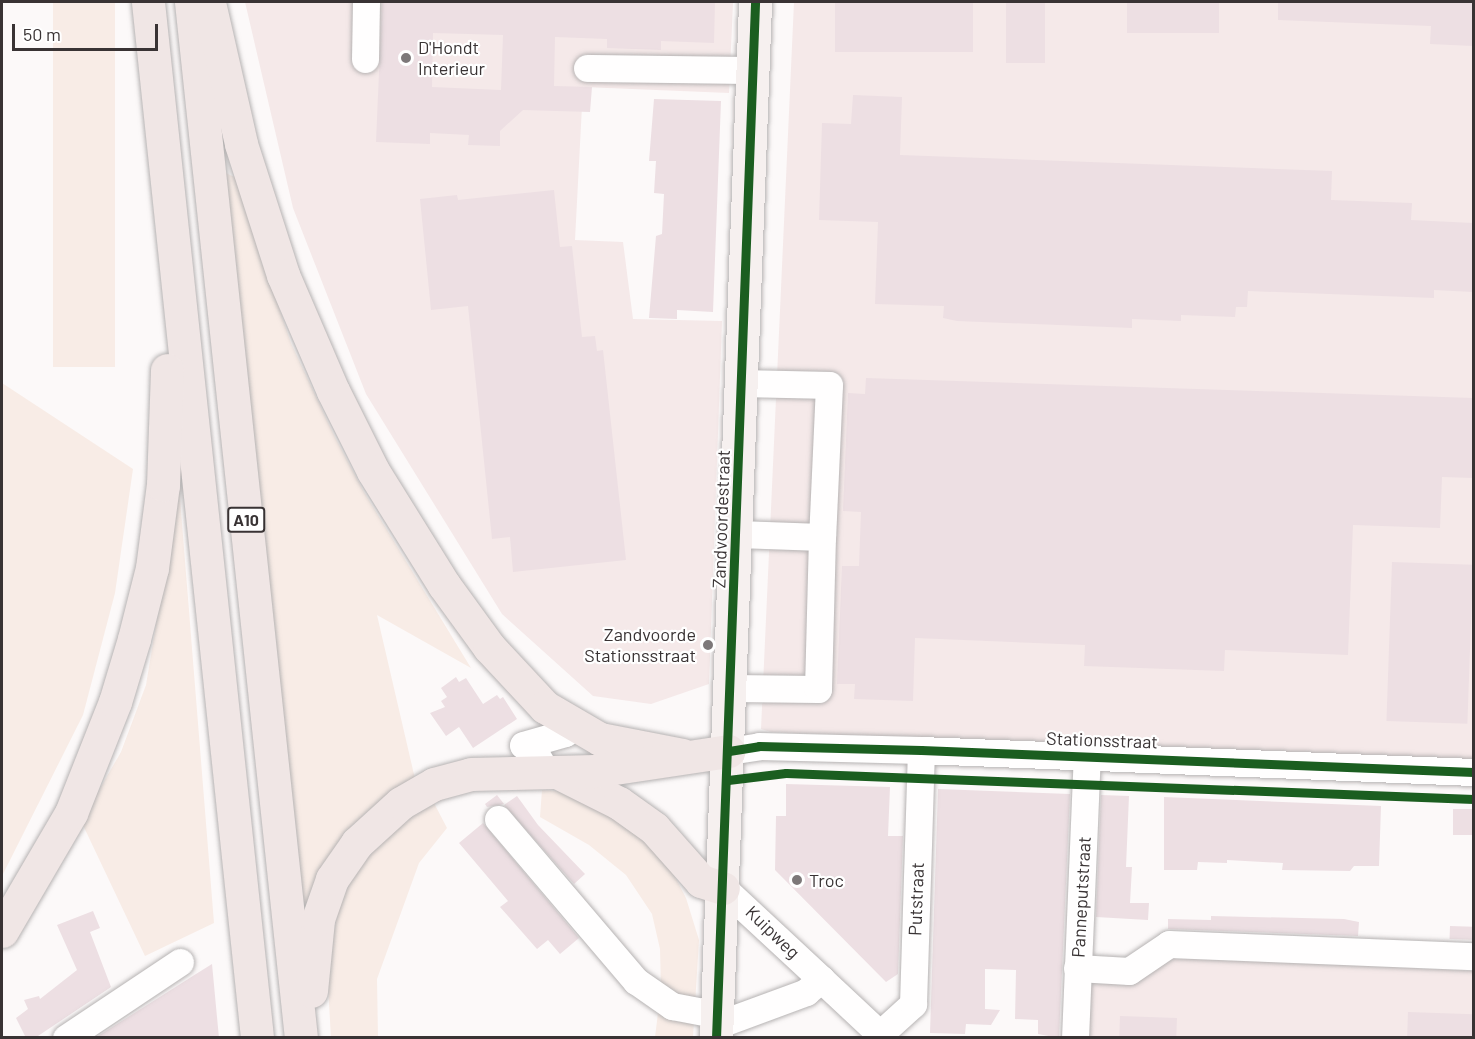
<!DOCTYPE html>
<html>
<head>
<meta charset="utf-8">
<style>
	body { margin:0 }
	#map { position:relative; width:1475px; height:1039px; overflow:hidden; background:#fcf9f9; font-family:Barlow,sans-serif }
	div>[style] { position:absolute }
	.built>* { inset:0; background:#f5e9e9 }
	.green>* { inset:0; background:#f8ece6; transform-origin:0 0 }
	.building>* { inset:0; background:#eddfe3; transform-origin:0 0 }
	.roads { filter:drop-shadow(0 0 2px #b6b3b3) drop-shadow(0 0 2px #b6b3b3) }
	.minor>* { height:27px; margin:-13.5px; padding:0 13.5px; transform-origin:13.5px; border-radius:13.5px; background:#fffefe }
	.major>* { height:33px; margin:-16.5px; padding:0 16.5px; transform-origin:16.5px; border-radius:16.5px; background:#f6f0ef }
	.highway>* { height:33px; margin:-16.5px; padding:0 16.5px; transform-origin:16.5px; border-radius:16.5px; background:#f0e6e5 }
	.cycleway>* { height:9px; margin:-4.5px; padding:0 4.5px; transform-origin:4.5px; border-radius:4.5px; background:#1b5e20 }
	.dots>* { width:16px; height:16px; translate:-50% -50%; box-sizing:border-box; border:3px solid #fff; border-radius:50% }
	span { translate:-50% -50%; white-space:nowrap; text-align:center; line-height:1.15; -webkit-text-stroke:4.5px #fff; paint-order:stroke }
	.shield-label span { padding:2px 4px; background:#fff; border:2px solid; border-radius:4px; -webkit-text-stroke-width:0 }
	.shield-label { font-size:16px; color:#393334; font-weight:700 }
	.poi-label { font-size:18px; color:#393334 }
	.left { translate:0 -50%; text-align:left }
	.right { translate:-100% -50%; text-align:right }
	.street-label { font-size:18px; color:#393334 }
	.frame { position:absolute; inset:0; border:3px solid #393334; pointer-events:none }
	.scale { position:absolute; left:12px; top:24px; width:146px; height:27px; box-sizing:border-box; border:3px solid #393334; border-top:0; padding-left:8px; font-size:18px; line-height:21px; white-space:nowrap; color:#393334; -webkit-text-stroke:4px #fff; paint-order:stroke }
</style>
</head>
<body>
<div id="map">
	<div class="built">
		<i style="clip-path:polygon(245px 2px,733px 2px,729px 93px,583px 87px,575px 240px,623px 242px,633px 319px,722px 321px,709px 684px,651px 704px,593px 696px,502px 614px,366px 394px,293px 208px)"></i>
		<i style="clip-path:polygon(794px 2px,1473px 2px,1473px 761px,771px 732px,761px 729px)"></i>
		<i style="clip-path:polygon(1166px 956px,1473px 971px,1473px 1037px,1085px 1038px,1086px 982px)"></i>
	</div>
	<div class="green">
		<i style="left:53px;top:2px;width:62px;height:365px"></i>
		<i style="clip-path:polygon(223px 172px,235px 177px,291px 343px,335px 437px,364px 492px,471px 668px,377px 615px,416px 783px,305px 915px)"></i>
		<i style="clip-path:polygon(2px 383px,133px 469px,115px 593px,83px 715px,2px 876px)"></i>
		<i style="clip-path:polygon(179px 486px,214px 923px,145px 956px,81px 821px,121px 752px,146px 685px)"></i>
		<i style="clip-path:polygon(542px 790px,561px 791px,599px 806px,639px 836px,670px 867px,686px 898px,699px 940px,693px 1037px,655px 1037px,661px 989px,660px 949px,652px 914px,626px 875px,589px 845px,540px 817px)"></i>
		<i style="clip-path:polygon(434px 803px,447px 828px,419px 863px,377px 979px,378px 1037px,331px 1038px,327px 968px,338px 910px,351px 879px,365px 857px,400px 822px)"></i>
	</div>
	<div class="building">
		<i style="clip-path:polygon(evenodd,382px 2px,715px 2px,714px 43px,661px 41px,661px 50px,607px 48px,607px 39px,555px 37px,554px 86px,592px 87px,590px 112px,523px 110px,500px 131px,500px 146px,468px 145px,469px 135px,430px 133px,430px 144px,376px 142px,382px 2px,433px 33px,503px 35px,501px 90px,432px 87px,433px 33px)"></i>
		<i style="left:835px;top:2px;width:138px;height:50px"></i>
		<i style="left:1006px;top:2px;width:39px;height:61px"></i>
		<i style="left:1127px;top:2px;width:92px;height:31px"></i>
		<i style="clip-path:polygon(1278px 2px,1473px 2px,1473px 46px,1430px 44px,1431px 26px,1278px 20px)"></i>
		<i style="clip-path:polygon(853px 95px,902px 97px,900px 155px,1332px 171px,1331px 200px,1412px 203px,1411px 220px,1473px 223px,1473px 292px,1434px 290px,1434px 298px,1248px 291px,1247px 307px,1236px 307px,1235px 317px,1181px 315px,1181px 321px,1132px 319px,1132px 328px,957px 321px,943px 318px,944px 306px,875px 304px,878px 222px,819px 220px,822px 123px,851px 124px)"></i>
		<i style="clip-path:polygon(654px 99px,721px 101px,713px 312px,677px 310px,677px 319px,649px 318px,656px 236px,662px 234px,664px 194px,654px 193px,656px 161px,649px 161px)"></i>
		<i style="clip-path:polygon(554px 190px,560px 247px,572px 246px,582px 337px,595px 336px,597px 351px,603px 350px,626px 560px,513px 572px,510px 537px,492px 539px,468px 306px,431px 310px,420px 199px,457px 195px,458px 200px)"></i>
		<i style="clip-path:polygon(866px 378px,1473px 398px,1473px 478px,1442px 477px,1440px 528px,1353px 525px,1348px 655px,1225px 650px,1224px 671px,1084px 666px,1085px 645px,915px 638px,913px 701px,854px 699px,855px 684px,837px 684px,842px 566px,859px 566px,861px 512px,843px 511px,848px 393px,865px 394px)"></i>
		<i style="left:1392px;top:562px;width:81px;height:159px;rotate:2deg"></i>
		<i style="clip-path:polygon(456px 677px,459px 682px,466px 678px,483px 704px,497px 695px,500px 699px,503px 697px,517px 719px,473px 748px,459px 727px,446px 736px,430px 713px,445px 707px,441px 701px,447px 697px,441px 688px)"></i>
		<i style="clip-path:polygon(786px 784px,890px 787px,888px 836px,903px 836px,898px 974px,886px 982px,775px 870px,776px 816px,786px 816px)"></i>
		<i style="clip-path:polygon(938px 789px,1070px 794px,1059px 1038px,1038px 1034px,1038px 1020px,1015px 1019px,1016px 970px,985px 969px,985px 1009px,1000px 1010px,991px 1025px,966px 1024px,965px 1034px,930px 1033px)"></i>
		<i style="clip-path:polygon(497px 795px,504px 804px,487px 807px,485px 804px)"></i>
		<i style="clip-path:polygon(1101px 795px,1129px 796px,1126px 867px,1132px 867px,1130px 903px,1149px 903px,1148px 920px,1096px 917px)"></i>
		<i style="clip-path:polygon(517px 796px,538px 825px,585px 874px,574px 884px,504px 805px)"></i>
		<i style="clip-path:polygon(1164px 797px,1381px 806px,1379px 866px,1354px 866px,1350px 871px,1282px 870px,1283px 863px,1227px 860px,1227px 863px,1198px 862px,1197px 870px,1164px 870px)"></i>
		<i style="left:1453px;top:809px;width:20px;height:26px"></i>
		<i style="clip-path:polygon(483px 823px,579px 938px,560px 954px,548px 940px,537px 949px,500px 907px,508px 901px,459px 843px)"></i>
		<i style="clip-path:polygon(93px 911px,100px 928px,90px 932px,111px 987px,35px 1038px,26px 1038px,16px 1018px,28px 1009px,24px 1000px,39px 996px,40px 999px,77px 970px,57px 925px)"></i>
		<i style="clip-path:polygon(1211px 916px,1344px 919px,1359px 922px,1358px 936px,1168px 929px,1168px 919px,1211px 920px)"></i>
		<i style="left:1450px;top:926px;width:23px;height:13px;rotate:2deg"></i>
		<i style="clip-path:polygon(212px 964px,219px 1038px,95px 1038px,196px 974px)"></i>
		<i style="left:1408px;top:1012px;width:65px;height:26px;rotate:2deg"></i>
		<i style="left:1120px;top:1016px;width:57px;height:22px;rotate:2deg"></i>
	</div>
	<div class="roads">
		<div class="minor">
			<i style="left:365px;top:59px;width:57px;rotate:-89deg"></i>
			<i style="left:587px;top:68px;width:166px;rotate:0.7deg"></i>
			<i style="left:742px;top:383px;width:87px;rotate:1.3deg"></i>
			<i style="left:829px;top:385px;width:152px;rotate:92.6deg"></i>
			<i style="left:732px;top:688px;width:86px;rotate:0.7deg"></i>
			<i style="left:818px;top:689px;width:152px;rotate:-88.5deg"></i>
			<i style="left:822px;top:537px;width:85px;rotate:-178deg"></i>
			<i style="left:729px;top:751px;width:30px;rotate:-9deg"></i>
			<i style="left:759px;top:746px;width:162px;rotate:1.4deg"></i>
			<i style="left:921px;top:750px;width:553px;rotate:2.28deg"></i>
			<i style="left:546px;top:771px;width:21px;rotate:-121deg"></i>
			<i style="left:535px;top:753px;width:14px;rotate:-146deg"></i>
			<i style="left:523px;top:745px;width:44px;rotate:-15.9deg"></i>
			<i style="left:565px;top:733px;width:11px;rotate:-49deg"></i>
			<i style="left:498px;top:819px;width:213px;rotate:49.6deg"></i>
			<i style="left:636px;top:981px;width:44px;rotate:34.8deg"></i>
			<i style="left:672px;top:1006px;width:48px;rotate:10.8deg"></i>
			<i style="left:723px;top:888px;width:134px;rotate:42.9deg"></i>
			<i style="left:1077px;top:968px;width:52px;rotate:3.3deg"></i>
			<i style="left:1129px;top:971px;width:48px;rotate:-34deg"></i>
			<i style="left:1169px;top:944px;width:305px;rotate:2.3deg"></i>
			<i style="left:717px;top:1025px;width:95px;rotate:-20.3deg"></i>
			<i style="left:806px;top:992px;width:20px;rotate:-41deg"></i>
			<i style="left:821px;top:979px;width:86px;rotate:43.1deg"></i>
			<i style="left:880px;top:1034px;width:45px;rotate:-42.3deg"></i>
			<i style="left:913px;top:1004px;width:254px;rotate:-88.2deg"></i>
			<i style="left:66px;top:1038px;width:137px;rotate:-33.7deg"></i>
			<i style="left:1075px;top:1038px;width:282px;rotate:-87.6deg"></i>
		</div>
		<div class="major">
			<i style="left:716px;top:1038px;width:1037px;rotate:-87.84deg"></i>
		</div>
		<div class="highway">
			<i style="left:148px;top:2px;width:1042px;rotate:83.99deg"></i>
			<i style="left:191px;top:2px;width:1042px;rotate:83.94deg"></i>
			<i style="left:210px;top:7px;width:140px;rotate:77.2deg"></i>
			<i style="left:241px;top:144px;width:138px;rotate:72.2deg"></i>
			<i style="left:283px;top:275px;width:126px;rotate:66.7deg"></i>
			<i style="left:333px;top:391px;width:89px;rotate:63.4deg"></i>
			<i style="left:373px;top:471px;width:134px;rotate:58.1deg"></i>
			<i style="left:444px;top:585px;width:77px;rotate:54deg"></i>
			<i style="left:489px;top:647px;width:82px;rotate:47deg"></i>
			<i style="left:545px;top:707px;width:64px;rotate:30.2deg"></i>
			<i style="left:600px;top:739px;width:84px;rotate:11deg"></i>
			<i style="left:559px;top:773px;width:67px;rotate:26.6deg"></i>
			<i style="left:619px;top:803px;width:43px;rotate:35.5deg"></i>
			<i style="left:654px;top:828px;width:71px;rotate:48.4deg"></i>
			<i style="left:701px;top:881px;width:23px;rotate:18deg"></i>
			<i style="left:2px;top:931px;width:137px;rotate:-59.7deg"></i>
			<i style="left:71px;top:813px;width:119px;rotate:-68.4deg"></i>
			<i style="left:115px;top:702px;width:66px;rotate:-73.2deg"></i>
			<i style="left:134px;top:639px;width:73px;rotate:-75.8deg"></i>
			<i style="left:152px;top:568px;width:84px;rotate:-82.5deg"></i>
			<i style="left:163px;top:485px;width:115px;rotate:-88deg"></i>
			<i style="left:311px;top:991px;width:72px;rotate:-84.4deg"></i>
			<i style="left:318px;top:919px;width:42px;rotate:-70.7deg"></i>
			<i style="left:332px;top:879px;width:44px;rotate:-55.2deg"></i>
			<i style="left:357px;top:843px;width:59px;rotate:-42.3deg"></i>
			<i style="left:401px;top:803px;width:38px;rotate:-30deg"></i>
			<i style="left:434px;top:784px;width:38px;rotate:-15deg"></i>
			<i style="left:471px;top:774px;width:124px;rotate:-1.4deg"></i>
			<i style="left:595px;top:771px;width:135px;rotate:-8.5deg"></i>
		</div>
	</div>
	<div class="cycleway">
		<i style="left:729px;top:751px;width:30px;rotate:-9deg"></i>
		<i style="left:759px;top:746px;width:162px;rotate:1.4deg"></i>
		<i style="left:921px;top:750px;width:553px;rotate:2.28deg"></i>
		<i style="left:728px;top:780px;width:58px;rotate:-6.9deg"></i>
		<i style="left:786px;top:773px;width:688px;rotate:2.16deg"></i>
		<i style="left:716px;top:1038px;width:1037px;rotate:-87.84deg"></i>
	</div>
	<div class="dots">
		<i style="left:406px;top:58px;background:#7d7879"></i>
		<i style="left:708px;top:645px;background:#7d7879"></i>
		<i style="left:797px;top:880px;background:#7d7879"></i>
	</div>
	<div class="shield-label">
		<span style="left:246px;top:520px">A10</span>
	</div>
	<div class="poi-label">
		<span class="left" style="left:418px;top:58px">D'Hondt<br>Interieur</span>
		<span class="right" style="left:696px;top:645px">Zandvoorde<br>Stationsstraat</span>
		<span class="left" style="left:809px;top:880px">Troc</span>
	</div>
	<div class="street-label">
		<span style="left:721px;top:519px;rotate:-88deg">Zandvoordestraat</span>
		<span style="left:1102px;top:740px;rotate:2deg">Stationsstraat</span>
		<span style="left:1081px;top:897px;rotate:-87deg">Panneputstraat</span>
		<span style="left:916px;top:899px;rotate:-88deg">Putstraat</span>
		<span style="left:773px;top:932px;rotate:44deg">Kuipweg</span>
	</div>
	<div class="frame"></div>
	<div class="scale">50 m</div>
</div>
</body>
</html>
